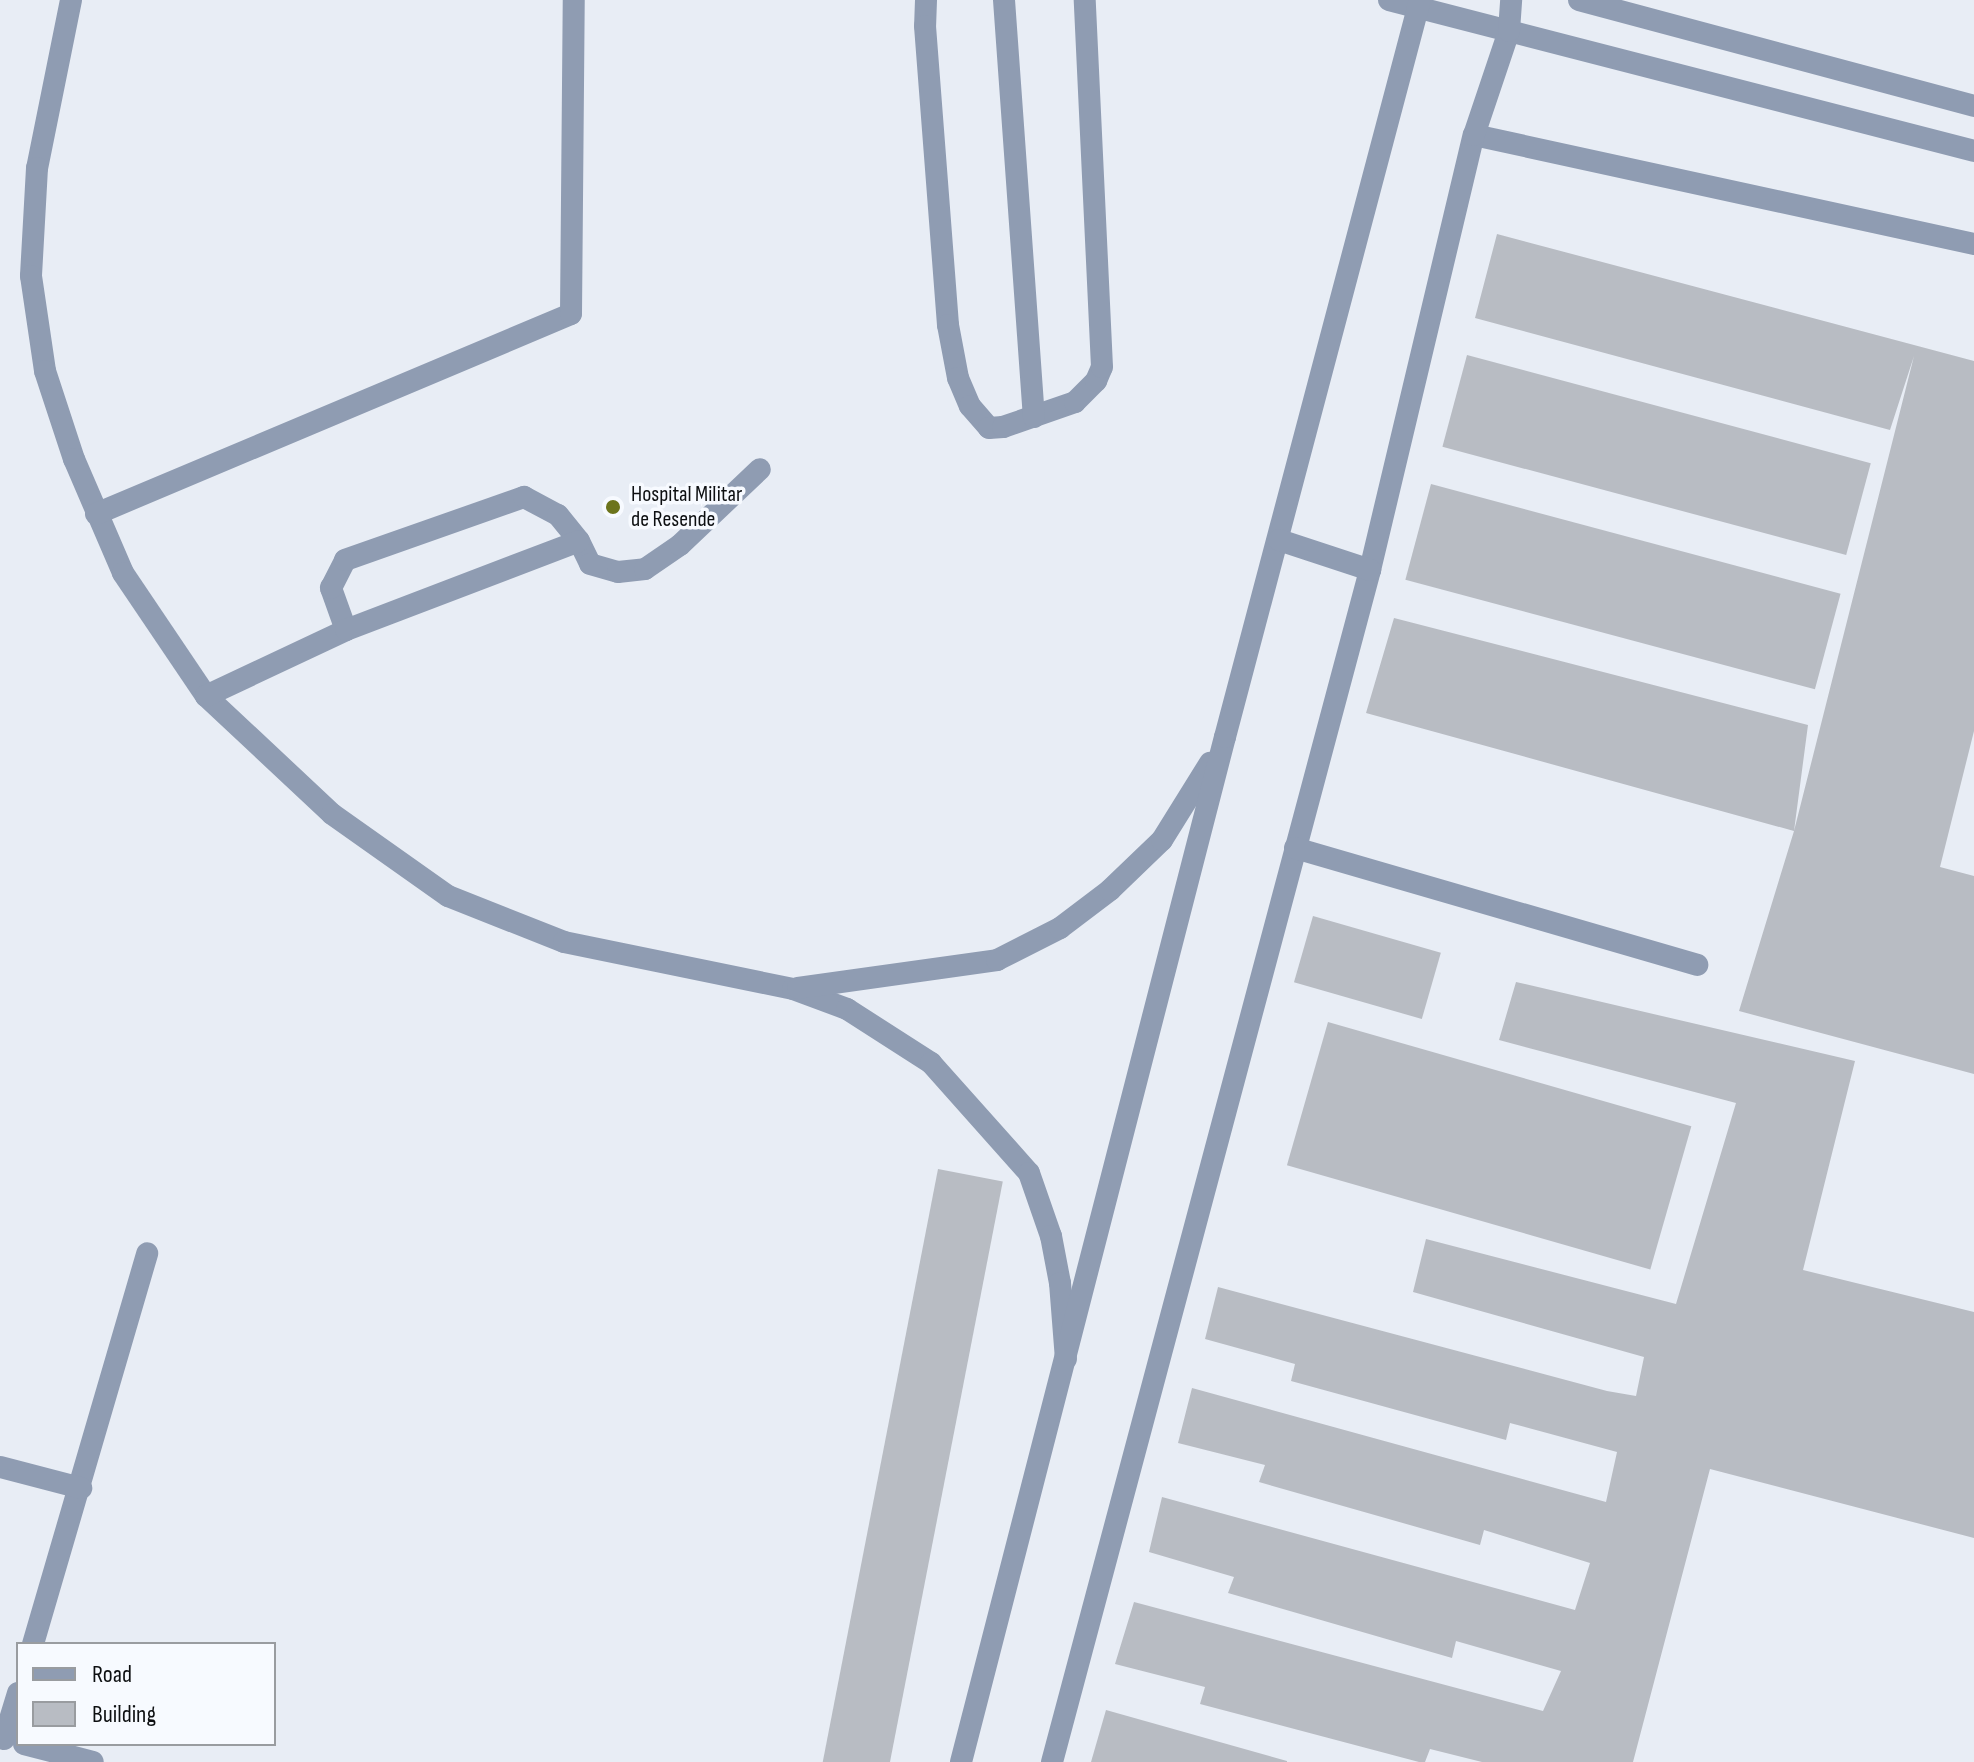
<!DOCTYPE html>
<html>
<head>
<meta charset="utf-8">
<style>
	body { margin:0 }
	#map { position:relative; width:1974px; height:1762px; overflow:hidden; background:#e8edf5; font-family:"Sofia Sans Condensed",sans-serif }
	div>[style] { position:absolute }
	.building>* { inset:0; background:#b8bcc3; transform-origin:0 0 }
	.service>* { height:22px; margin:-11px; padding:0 11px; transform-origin:11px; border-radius:11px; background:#8f9cb2 }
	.minor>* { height:22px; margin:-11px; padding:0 11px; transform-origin:11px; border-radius:11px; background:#8f9cb2 }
	.dots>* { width:22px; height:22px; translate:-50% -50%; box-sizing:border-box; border:4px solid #f7faff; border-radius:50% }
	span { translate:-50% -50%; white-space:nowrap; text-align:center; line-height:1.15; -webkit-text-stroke:7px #f7faff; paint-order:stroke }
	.poi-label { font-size:22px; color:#0d0f11 }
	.left { translate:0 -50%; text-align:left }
	.legend { position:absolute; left:16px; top:1642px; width:260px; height:104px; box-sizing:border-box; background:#f7faff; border:2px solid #999ca0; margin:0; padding:10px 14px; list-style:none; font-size:24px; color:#0d0f11 }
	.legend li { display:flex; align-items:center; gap:16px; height:40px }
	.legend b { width:40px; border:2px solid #999ca0 }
</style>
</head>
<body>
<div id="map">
	<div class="building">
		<i style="clip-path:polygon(1497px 234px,1974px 361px,1974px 731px,1940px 867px,1974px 876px,1974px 1074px,1739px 1011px,1794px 831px,1366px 713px,1394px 618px,1808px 725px,1794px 831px,1914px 356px,1890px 430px,1475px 318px)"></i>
		<i style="left:1467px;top:355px;width:418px;height:95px;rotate:15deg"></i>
		<i style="left:1431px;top:484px;width:424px;height:99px;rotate:15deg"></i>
		<i style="left:1313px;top:916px;width:133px;height:69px;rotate:16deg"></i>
		<i style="clip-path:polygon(1516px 982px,1855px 1061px,1803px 1270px,1974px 1312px,1974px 1538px,1710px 1469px,1633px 1762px,1482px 1762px,1430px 1749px,1425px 1762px,1419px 1762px,1200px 1704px,1205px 1687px,1115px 1664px,1134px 1602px,1543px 1711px,1561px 1671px,1456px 1641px,1452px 1658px,1228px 1593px,1234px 1577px,1149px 1552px,1162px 1497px,1575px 1610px,1590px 1563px,1484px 1530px,1480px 1545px,1259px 1482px,1265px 1465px,1178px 1443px,1192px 1388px,1606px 1502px,1617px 1452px,1510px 1423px,1506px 1440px,1291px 1381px,1295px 1364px,1205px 1339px,1218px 1287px,1607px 1391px,1636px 1396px,1644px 1357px,1413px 1292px,1426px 1239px,1676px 1304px,1736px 1103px,1499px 1040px)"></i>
		<i style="left:1328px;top:1022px;width:378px;height:149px;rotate:16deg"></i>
		<i style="left:938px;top:1169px;width:66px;height:612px;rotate:11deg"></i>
		<i style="clip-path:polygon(1106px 1710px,1287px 1761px,1287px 1762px,1091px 1762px)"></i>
	</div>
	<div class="service">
		<i style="left:71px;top:0;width:171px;rotate:101.4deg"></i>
		<i style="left:37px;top:168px;width:108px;rotate:93.2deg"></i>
		<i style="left:31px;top:276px;width:96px;rotate:81.6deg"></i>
		<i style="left:45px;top:371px;width:93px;rotate:71.8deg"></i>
		<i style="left:74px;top:459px;width:124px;rotate:66.7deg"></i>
		<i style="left:123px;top:573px;width:148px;rotate:56deg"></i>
		<i style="left:206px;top:696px;width:173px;rotate:43.1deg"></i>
		<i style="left:332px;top:814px;width:142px;rotate:35.3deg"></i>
		<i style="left:448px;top:896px;width:125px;rotate:21.6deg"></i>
		<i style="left:564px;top:942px;width:234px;rotate:11.6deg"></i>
		<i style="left:793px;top:989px;width:58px;rotate:20.3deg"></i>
		<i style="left:847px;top:1009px;width:100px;rotate:32.7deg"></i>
		<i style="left:931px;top:1063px;width:147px;rotate:48.3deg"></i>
		<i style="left:1029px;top:1173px;width:67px;rotate:70.8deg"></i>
		<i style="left:1051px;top:1236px;width:48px;rotate:79.2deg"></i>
		<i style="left:1060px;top:1283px;width:76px;rotate:85.5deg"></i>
		<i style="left:1389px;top:0;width:604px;rotate:14.47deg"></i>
		<i style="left:1579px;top:0;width:409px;rotate:15deg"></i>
		<i style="left:1474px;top:135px;width:512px;rotate:12.3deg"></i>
		<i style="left:96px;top:514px;width:515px;rotate:-22.83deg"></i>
		<i style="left:571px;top:314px;width:314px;rotate:-89.5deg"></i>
		<i style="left:346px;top:630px;width:45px;rotate:-109.7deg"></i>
		<i style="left:331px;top:588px;width:31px;rotate:-63deg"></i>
		<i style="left:345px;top:560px;width:190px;rotate:-19.4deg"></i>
		<i style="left:524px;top:497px;width:38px;rotate:28deg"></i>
		<i style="left:558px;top:515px;width:33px;rotate:51deg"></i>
		<i style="left:579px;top:541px;width:25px;rotate:64deg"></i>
		<i style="left:590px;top:564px;width:29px;rotate:16deg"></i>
		<i style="left:618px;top:572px;width:27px;rotate:-6deg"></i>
		<i style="left:645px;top:569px;width:42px;rotate:-34.4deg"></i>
		<i style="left:680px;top:545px;width:110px;rotate:-43.5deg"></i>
		<i style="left:206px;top:696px;width:155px;rotate:-25.2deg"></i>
		<i style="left:346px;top:630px;width:249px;rotate:-20.9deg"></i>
		<i style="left:798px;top:988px;width:201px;rotate:-8deg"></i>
		<i style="left:997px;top:960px;width:71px;rotate:-26.9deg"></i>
		<i style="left:1060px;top:928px;width:63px;rotate:-37.2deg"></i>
		<i style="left:1110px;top:890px;width:72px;rotate:-43.9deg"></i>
		<i style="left:1162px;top:840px;width:91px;rotate:-58.1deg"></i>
		<i style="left:33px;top:1644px;width:407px;rotate:-73.7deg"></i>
		<i style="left:4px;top:1739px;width:48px;rotate:-73.1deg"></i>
		<i style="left:24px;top:1744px;width:71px;rotate:14.6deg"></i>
		<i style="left:961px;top:1762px;width:1058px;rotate:-75.56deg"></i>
		<i style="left:1225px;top:737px;width:762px;rotate:-75.18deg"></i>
		<i style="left:1052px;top:1762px;width:1234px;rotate:-75.06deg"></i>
		<i style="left:1370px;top:570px;width:447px;rotate:-76.6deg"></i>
		<i style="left:1474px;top:135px;width:110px;rotate:-71.4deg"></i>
		<i style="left:1509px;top:31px;width:31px;rotate:-86deg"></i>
	</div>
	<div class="minor">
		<i style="left:926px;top:0;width:26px;rotate:92deg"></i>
		<i style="left:925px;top:26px;width:300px;rotate:85.6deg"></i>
		<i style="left:948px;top:325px;width:54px;rotate:79.3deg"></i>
		<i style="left:958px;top:378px;width:30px;rotate:67deg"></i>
		<i style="left:970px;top:406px;width:29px;rotate:49deg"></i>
		<i style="left:989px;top:428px;width:14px;rotate:-4deg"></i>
		<i style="left:1003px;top:427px;width:76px;rotate:-19.1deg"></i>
		<i style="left:1075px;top:402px;width:30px;rotate:-45deg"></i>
		<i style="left:1096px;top:381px;width:15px;rotate:-67deg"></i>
		<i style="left:1102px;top:367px;width:367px;rotate:-92.7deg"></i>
		<i style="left:1004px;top:0;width:418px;rotate:85.9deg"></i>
		<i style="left:1279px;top:540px;width:96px;rotate:18.2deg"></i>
		<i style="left:1295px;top:848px;width:419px;rotate:16.2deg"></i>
		<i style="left:0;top:1467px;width:84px;rotate:14.5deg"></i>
	</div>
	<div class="dots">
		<i style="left:613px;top:507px;background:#6c741c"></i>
	</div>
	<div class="poi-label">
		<span class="left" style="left:631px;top:507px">Hospital Militar<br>de Resende</span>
	</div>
	<ul class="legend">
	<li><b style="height:10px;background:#8f9cb2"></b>Road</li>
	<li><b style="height:22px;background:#b8bcc3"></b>Building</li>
	</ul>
</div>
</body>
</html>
